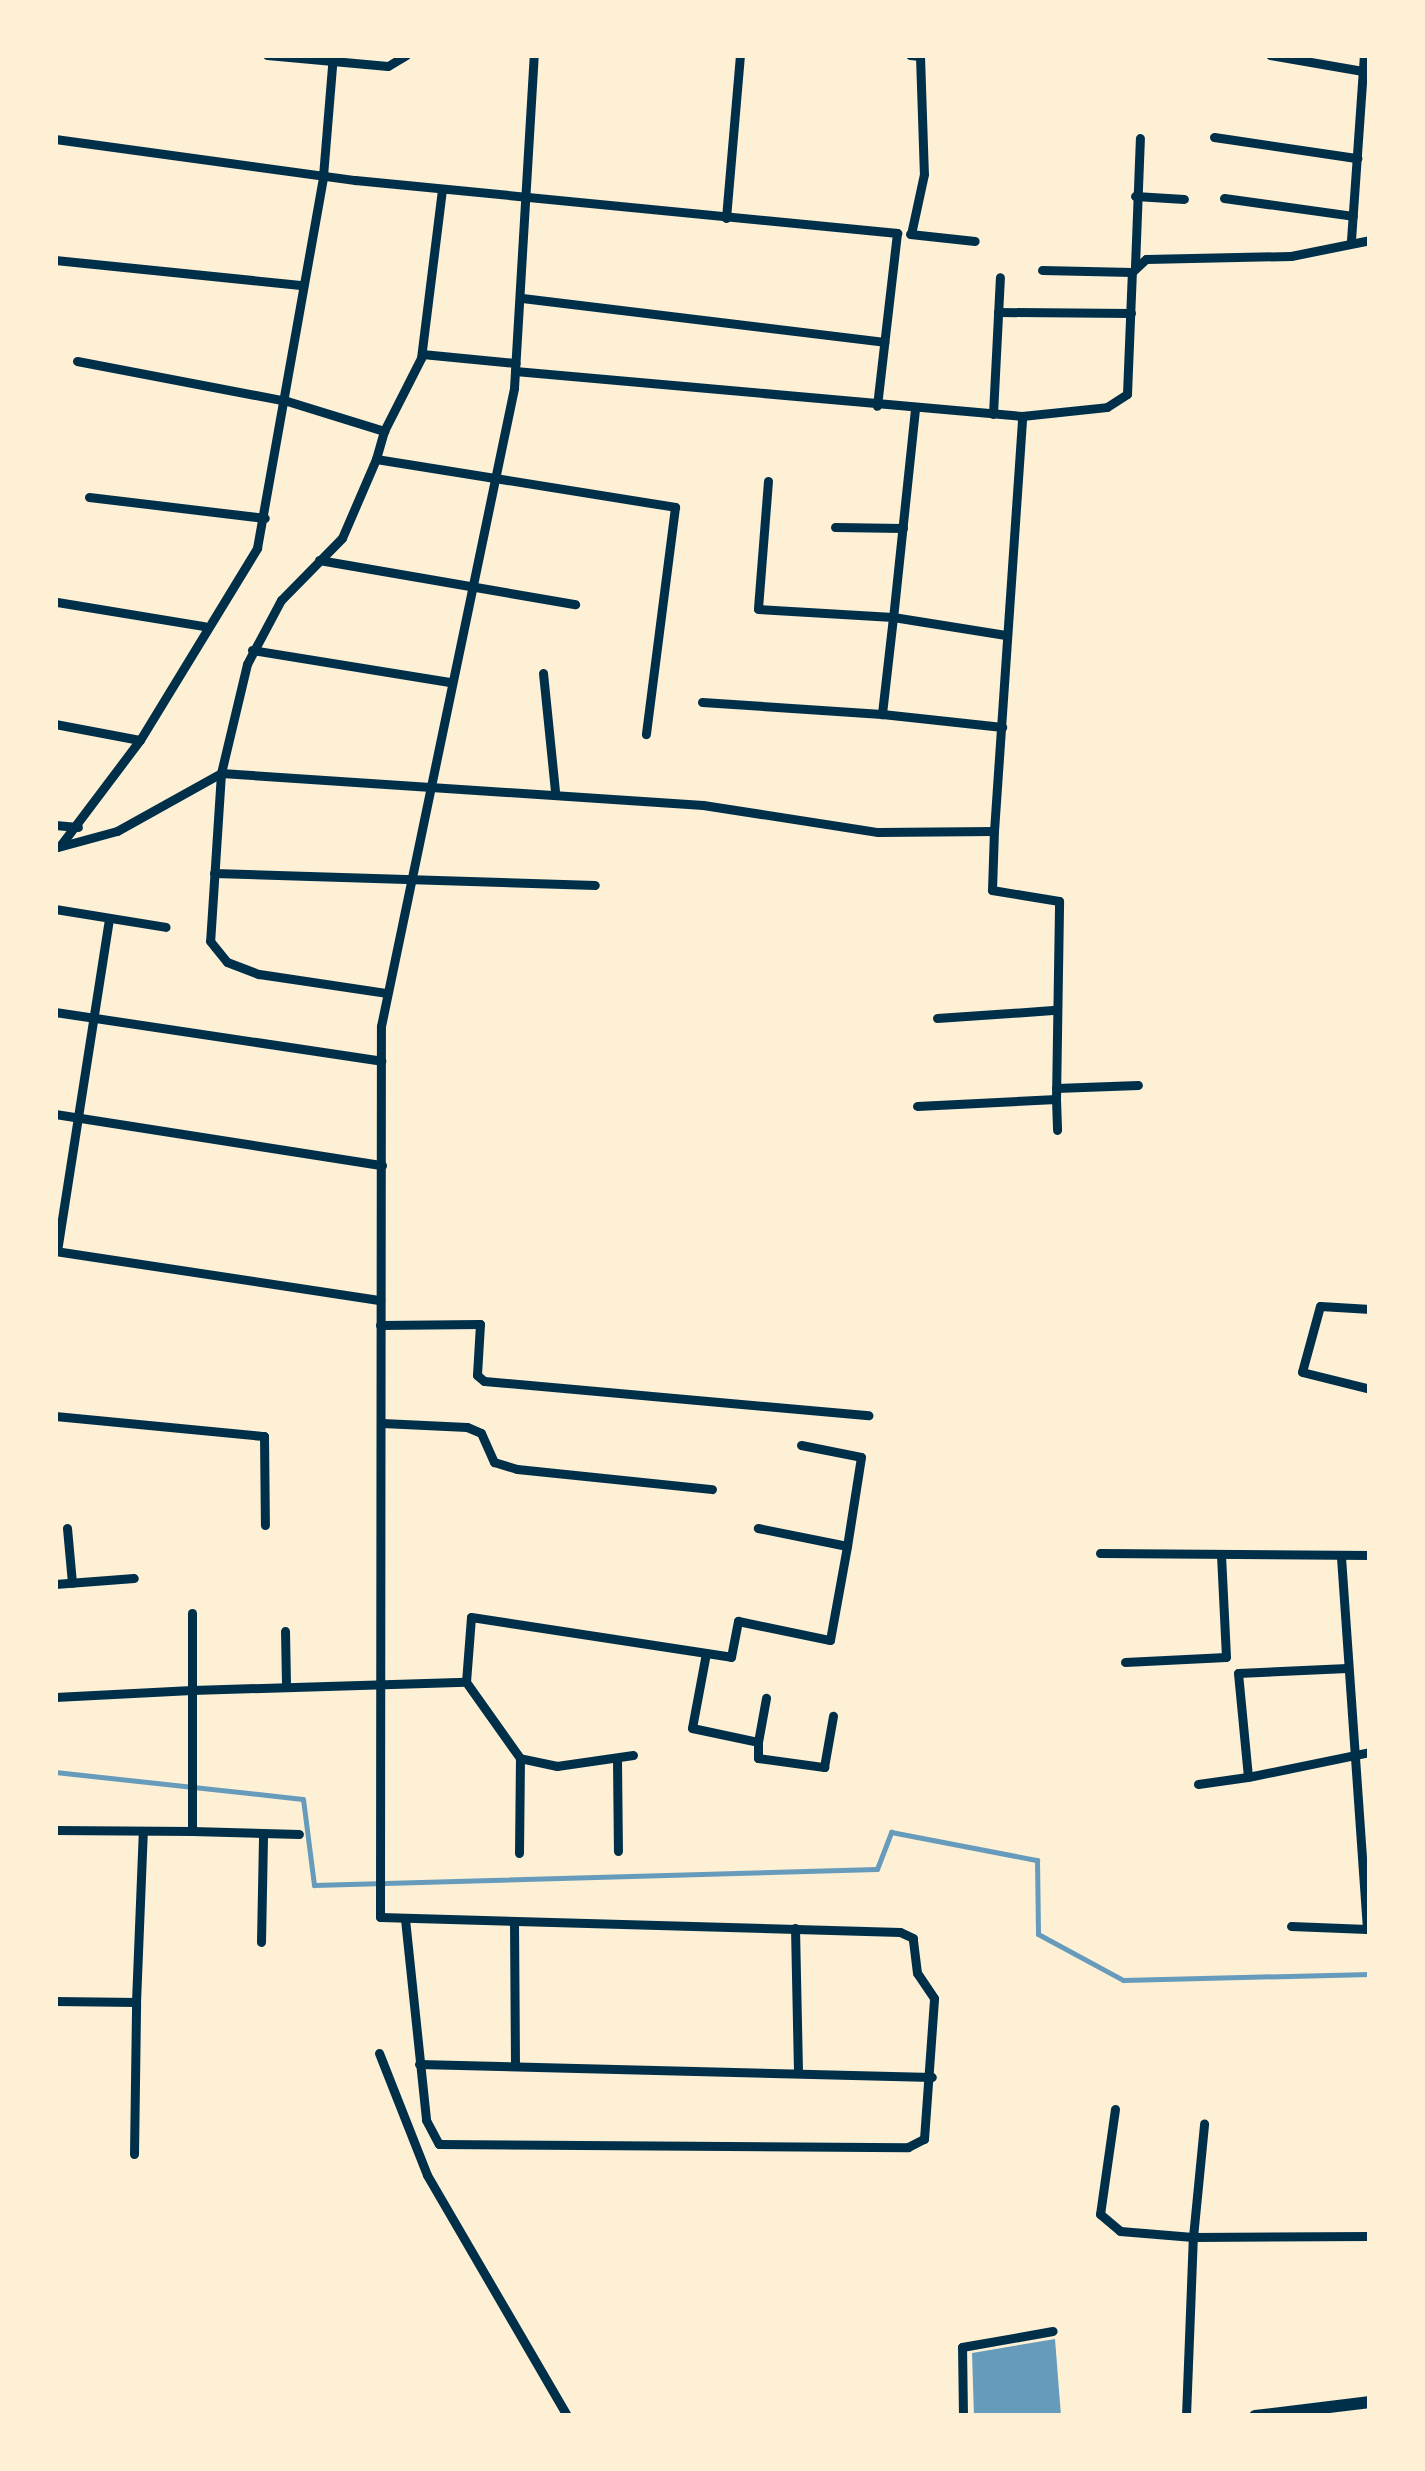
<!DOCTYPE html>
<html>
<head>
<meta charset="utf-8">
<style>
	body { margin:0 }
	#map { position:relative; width:1425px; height:2471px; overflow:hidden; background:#fdf0d5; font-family:"Open Sans",sans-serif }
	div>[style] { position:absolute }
	.water>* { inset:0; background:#669bbc }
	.stream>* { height:5px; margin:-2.5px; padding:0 2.5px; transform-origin:2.5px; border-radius:2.5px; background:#669bbc }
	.minor>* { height:9px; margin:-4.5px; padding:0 4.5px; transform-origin:4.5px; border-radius:4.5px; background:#003049 }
	.secondary>* { height:12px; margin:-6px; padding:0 6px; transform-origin:6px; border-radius:6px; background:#003049 }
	span { translate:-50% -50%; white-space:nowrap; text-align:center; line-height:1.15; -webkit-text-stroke:8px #fdf0d5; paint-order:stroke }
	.frame { position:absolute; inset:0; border:58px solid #fdf0d5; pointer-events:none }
</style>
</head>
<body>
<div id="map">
	<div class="water">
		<i style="clip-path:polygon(1055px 2339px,1061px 2416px,974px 2416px,972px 2353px)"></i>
	</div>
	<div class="stream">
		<i style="left:55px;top:1772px;width:249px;rotate:6.2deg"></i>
		<i style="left:303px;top:1799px;width:87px;rotate:82.7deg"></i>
		<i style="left:314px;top:1885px;width:563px;rotate:-1.63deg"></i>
		<i style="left:877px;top:1869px;width:40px;rotate:-69deg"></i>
		<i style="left:891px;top:1832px;width:149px;rotate:10.9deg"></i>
		<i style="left:1037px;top:1860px;width:74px;rotate:89.2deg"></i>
		<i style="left:1038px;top:1934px;width:97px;rotate:28.4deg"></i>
		<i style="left:1123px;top:1980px;width:247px;rotate:-1.4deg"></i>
	</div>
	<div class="minor">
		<i style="left:267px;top:55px;width:121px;rotate:5.2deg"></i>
		<i style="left:388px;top:66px;width:21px;rotate:-31deg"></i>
		<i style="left:910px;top:55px;width:10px;rotate:6deg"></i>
		<i style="left:920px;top:56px;width:118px;rotate:88.1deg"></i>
		<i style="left:924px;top:174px;width:61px;rotate:102.2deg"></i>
		<i style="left:1270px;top:55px;width:94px;rotate:9.8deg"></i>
		<i style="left:1214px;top:137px;width:145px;rotate:8.4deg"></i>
		<i style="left:55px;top:139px;width:303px;rotate:7.8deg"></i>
		<i style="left:355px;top:180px;width:545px;rotate:5.58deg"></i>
		<i style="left:897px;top:233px;width:174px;rotate:96.6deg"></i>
		<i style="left:1135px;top:196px;width:49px;rotate:3.5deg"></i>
		<i style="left:1224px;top:198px;width:130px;rotate:7.9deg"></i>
		<i style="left:726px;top:218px;width:164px;rotate:-85.1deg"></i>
		<i style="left:910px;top:234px;width:65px;rotate:6.1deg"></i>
		<i style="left:1351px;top:240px;width:185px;rotate:-86deg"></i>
		<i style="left:55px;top:260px;width:249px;rotate:5.8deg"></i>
		<i style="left:1135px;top:266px;width:128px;rotate:-87.8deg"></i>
		<i style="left:1042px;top:270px;width:90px;rotate:1.3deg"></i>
		<i style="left:1132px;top:272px;width:19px;rotate:-43deg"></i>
		<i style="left:1146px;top:259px;width:145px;rotate:-1.2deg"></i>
		<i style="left:1291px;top:256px;width:81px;rotate:-11.4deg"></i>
		<i style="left:522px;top:298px;width:365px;rotate:6.9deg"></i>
		<i style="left:998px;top:312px;width:133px;rotate:0.4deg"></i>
		<i style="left:422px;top:354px;width:94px;rotate:5.5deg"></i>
		<i style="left:77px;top:361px;width:214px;rotate:10.8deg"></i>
		<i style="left:287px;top:401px;width:102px;rotate:17.2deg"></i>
		<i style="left:384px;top:431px;width:29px;rotate:106deg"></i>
		<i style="left:376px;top:459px;width:303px;rotate:9.1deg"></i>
		<i style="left:675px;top:507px;width:229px;rotate:97.3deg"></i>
		<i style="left:515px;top:371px;width:509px;rotate:5.07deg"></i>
		<i style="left:915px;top:409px;width:209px;rotate:96deg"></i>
		<i style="left:893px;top:617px;width:114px;rotate:9.1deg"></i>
		<i style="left:993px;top:414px;width:137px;rotate:-87.1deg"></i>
		<i style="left:384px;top:431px;width:82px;rotate:-63.1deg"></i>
		<i style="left:421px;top:358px;width:170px;rotate:-82.9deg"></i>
		<i style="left:376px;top:459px;width:86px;rotate:113.3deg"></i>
		<i style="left:342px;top:538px;width:87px;rotate:134.5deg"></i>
		<i style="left:281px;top:600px;width:72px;rotate:118deg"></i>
		<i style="left:247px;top:664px;width:112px;rotate:103.4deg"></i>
		<i style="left:221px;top:773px;width:168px;rotate:93.7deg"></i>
		<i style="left:210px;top:941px;width:27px;rotate:51deg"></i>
		<i style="left:227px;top:962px;width:34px;rotate:21deg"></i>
		<i style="left:259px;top:974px;width:128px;rotate:8.5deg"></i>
		<i style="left:768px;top:481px;width:128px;rotate:94.5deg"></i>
		<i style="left:758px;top:609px;width:135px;rotate:3.4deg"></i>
		<i style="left:893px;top:617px;width:98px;rotate:96.5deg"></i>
		<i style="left:882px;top:714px;width:121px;rotate:6.2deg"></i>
		<i style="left:89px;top:497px;width:177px;rotate:6.8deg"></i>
		<i style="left:835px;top:527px;width:68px;rotate:0.8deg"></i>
		<i style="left:319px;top:560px;width:260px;rotate:9.8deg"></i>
		<i style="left:57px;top:602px;width:149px;rotate:9.3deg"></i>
		<i style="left:252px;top:650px;width:200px;rotate:9.2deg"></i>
		<i style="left:543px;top:673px;width:120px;rotate:84.2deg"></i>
		<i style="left:702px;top:702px;width:180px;rotate:3.8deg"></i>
		<i style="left:55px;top:724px;width:86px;rotate:10.7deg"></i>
		<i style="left:55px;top:825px;width:23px;rotate:5deg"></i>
		<i style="left:60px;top:846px;width:133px;rotate:-53deg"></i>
		<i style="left:140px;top:740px;width:225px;rotate:-58.6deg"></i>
		<i style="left:257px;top:548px;width:378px;rotate:-79.9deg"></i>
		<i style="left:323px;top:176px;width:121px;rotate:-85.3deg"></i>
		<i style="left:58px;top:847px;width:61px;rotate:-15.2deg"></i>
		<i style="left:117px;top:831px;width:119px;rotate:-29.1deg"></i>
		<i style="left:221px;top:773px;width:483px;rotate:3.8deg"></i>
		<i style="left:703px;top:805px;width:177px;rotate:8.8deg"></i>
		<i style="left:878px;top:832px;width:116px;rotate:-0.5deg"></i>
		<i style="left:994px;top:831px;width:416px;rotate:-86.1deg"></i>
		<i style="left:1022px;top:416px;width:85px;rotate:-6deg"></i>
		<i style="left:1107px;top:407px;width:24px;rotate:-33deg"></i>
		<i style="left:1127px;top:394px;width:122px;rotate:-87.7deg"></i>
		<i style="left:214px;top:873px;width:381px;rotate:1.8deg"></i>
		<i style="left:55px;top:909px;width:112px;rotate:9.2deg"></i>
		<i style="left:55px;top:1012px;width:330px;rotate:8.5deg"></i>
		<i style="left:937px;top:1018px;width:116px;rotate:-3.9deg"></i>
		<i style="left:1056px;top:1088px;width:82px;rotate:-2.1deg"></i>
		<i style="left:1056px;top:1099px;width:31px;rotate:88deg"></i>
		<i style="left:917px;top:1106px;width:139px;rotate:-2.9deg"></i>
		<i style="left:1056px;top:1099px;width:198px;rotate:-89.1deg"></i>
		<i style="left:1059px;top:901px;width:68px;rotate:-170.7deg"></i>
		<i style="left:992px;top:890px;width:59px;rotate:-88.1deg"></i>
		<i style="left:55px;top:1114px;width:331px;rotate:8.9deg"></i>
		<i style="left:55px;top:1251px;width:329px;rotate:8.6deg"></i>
		<i style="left:57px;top:1251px;width:337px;rotate:-81.1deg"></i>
		<i style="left:1370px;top:1309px;width:50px;rotate:-176.6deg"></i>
		<i style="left:1320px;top:1306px;width:68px;rotate:105.3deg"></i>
		<i style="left:1302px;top:1372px;width:70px;rotate:14deg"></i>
		<i style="left:380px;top:1325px;width:100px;rotate:-0.6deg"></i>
		<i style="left:480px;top:1324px;width:51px;rotate:93.4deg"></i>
		<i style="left:477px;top:1375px;width:9px;rotate:41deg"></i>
		<i style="left:484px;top:1381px;width:386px;rotate:5.1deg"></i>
		<i style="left:55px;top:1416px;width:210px;rotate:5.5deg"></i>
		<i style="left:264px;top:1436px;width:89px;rotate:89.4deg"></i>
		<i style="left:382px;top:1423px;width:85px;rotate:2.7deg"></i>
		<i style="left:467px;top:1427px;width:15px;rotate:23deg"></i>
		<i style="left:481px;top:1433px;width:32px;rotate:66deg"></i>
		<i style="left:494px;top:1462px;width:24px;rotate:17deg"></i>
		<i style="left:517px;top:1469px;width:196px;rotate:5.9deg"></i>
		<i style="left:801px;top:1445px;width:61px;rotate:11.3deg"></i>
		<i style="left:861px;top:1457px;width:90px;rotate:98.9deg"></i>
		<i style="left:67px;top:1528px;width:55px;rotate:84.8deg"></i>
		<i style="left:1100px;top:1553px;width:270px;rotate:0.4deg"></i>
		<i style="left:55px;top:1584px;width:79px;rotate:-4.3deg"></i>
		<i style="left:285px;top:1631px;width:51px;rotate:88.9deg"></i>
		<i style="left:706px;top:1653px;width:76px;rotate:100.6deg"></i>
		<i style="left:692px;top:1728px;width:67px;rotate:12deg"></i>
		<i style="left:758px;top:1742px;width:45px;rotate:-79.7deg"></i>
		<i style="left:1125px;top:1662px;width:101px;rotate:-2.8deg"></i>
		<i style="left:1226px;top:1657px;width:103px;rotate:-92.8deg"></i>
		<i style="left:1347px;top:1668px;width:109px;rotate:177.4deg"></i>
		<i style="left:1238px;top:1673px;width:104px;rotate:84.5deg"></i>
		<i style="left:1248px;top:1777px;width:125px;rotate:-11.6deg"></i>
		<i style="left:55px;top:1697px;width:137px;rotate:-2.9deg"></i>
		<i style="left:192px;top:1690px;width:77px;rotate:-90deg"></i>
		<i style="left:758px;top:1742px;width:16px;rotate:90deg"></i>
		<i style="left:758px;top:1758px;width:67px;rotate:7.8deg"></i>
		<i style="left:824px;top:1767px;width:52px;rotate:-80deg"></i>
		<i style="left:633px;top:1755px;width:77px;rotate:171.8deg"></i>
		<i style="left:557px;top:1766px;width:38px;rotate:-168deg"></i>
		<i style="left:520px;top:1758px;width:93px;rotate:-125.4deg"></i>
		<i style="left:466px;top:1682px;width:65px;rotate:-85.6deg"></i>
		<i style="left:471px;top:1617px;width:263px;rotate:8.7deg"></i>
		<i style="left:731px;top:1657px;width:37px;rotate:-79deg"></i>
		<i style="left:738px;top:1621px;width:94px;rotate:11.7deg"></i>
		<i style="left:830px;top:1640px;width:96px;rotate:-79.7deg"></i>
		<i style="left:847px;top:1546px;width:91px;rotate:-168.6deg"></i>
		<i style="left:617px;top:1760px;width:91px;rotate:89.4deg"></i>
		<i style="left:1198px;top:1784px;width:50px;rotate:-8deg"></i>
		<i style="left:55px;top:1830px;width:137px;rotate:0.4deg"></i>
		<i style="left:192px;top:1831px;width:141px;rotate:-90deg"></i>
		<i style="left:192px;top:1690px;width:274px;rotate:-1.7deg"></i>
		<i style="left:192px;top:1831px;width:107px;rotate:1.6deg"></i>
		<i style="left:519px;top:1853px;width:95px;rotate:-89.4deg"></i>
		<i style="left:405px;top:1919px;width:202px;rotate:84deg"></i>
		<i style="left:426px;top:2120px;width:27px;rotate:62deg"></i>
		<i style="left:439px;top:2144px;width:469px;rotate:0.4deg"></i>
		<i style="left:908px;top:2147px;width:18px;rotate:-27deg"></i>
		<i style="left:924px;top:2139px;width:141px;rotate:-85.9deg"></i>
		<i style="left:934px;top:1998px;width:30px;rotate:-124deg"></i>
		<i style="left:917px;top:1973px;width:35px;rotate:-97deg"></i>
		<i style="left:913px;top:1938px;width:14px;rotate:-155deg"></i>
		<i style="left:900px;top:1932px;width:520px;rotate:-178.35deg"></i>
		<i style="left:380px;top:1917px;width:891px;rotate:-89.94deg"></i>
		<i style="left:381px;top:1026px;width:652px;rotate:-78.22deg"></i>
		<i style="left:514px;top:388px;width:334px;rotate:-86.6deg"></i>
		<i style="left:514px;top:1922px;width:144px;rotate:89.6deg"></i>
		<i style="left:1291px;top:1926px;width:76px;rotate:2.3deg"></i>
		<i style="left:1367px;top:1929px;width:374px;rotate:-94deg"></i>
		<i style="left:795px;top:1928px;width:145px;rotate:88.8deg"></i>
		<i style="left:261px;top:1942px;width:109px;rotate:-88.9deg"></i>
		<i style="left:55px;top:2001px;width:81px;rotate:0.7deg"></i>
		<i style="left:136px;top:2002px;width:171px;rotate:-87.7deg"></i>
		<i style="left:379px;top:2053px;width:131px;rotate:68.5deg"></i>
		<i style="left:427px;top:2175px;width:279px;rotate:59.8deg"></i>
		<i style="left:419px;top:2064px;width:513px;rotate:1.45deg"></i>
		<i style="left:1115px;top:2109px;width:106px;rotate:98.1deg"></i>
		<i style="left:1100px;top:2214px;width:26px;rotate:40deg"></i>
		<i style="left:1120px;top:2231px;width:73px;rotate:4.7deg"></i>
		<i style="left:1193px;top:2237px;width:114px;rotate:-84.4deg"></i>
		<i style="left:134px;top:2154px;width:152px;rotate:-89.2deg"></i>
		<i style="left:963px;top:2416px;width:69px;rotate:-90.8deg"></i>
		<i style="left:962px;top:2347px;width:92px;rotate:-10deg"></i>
		<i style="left:1186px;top:2416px;width:179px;rotate:-87.8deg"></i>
		<i style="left:1193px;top:2237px;width:177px;rotate:-0.3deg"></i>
	</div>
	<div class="secondary">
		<i style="left:1255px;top:2416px;width:116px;rotate:-6.9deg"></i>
	</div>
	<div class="frame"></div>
</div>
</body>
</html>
